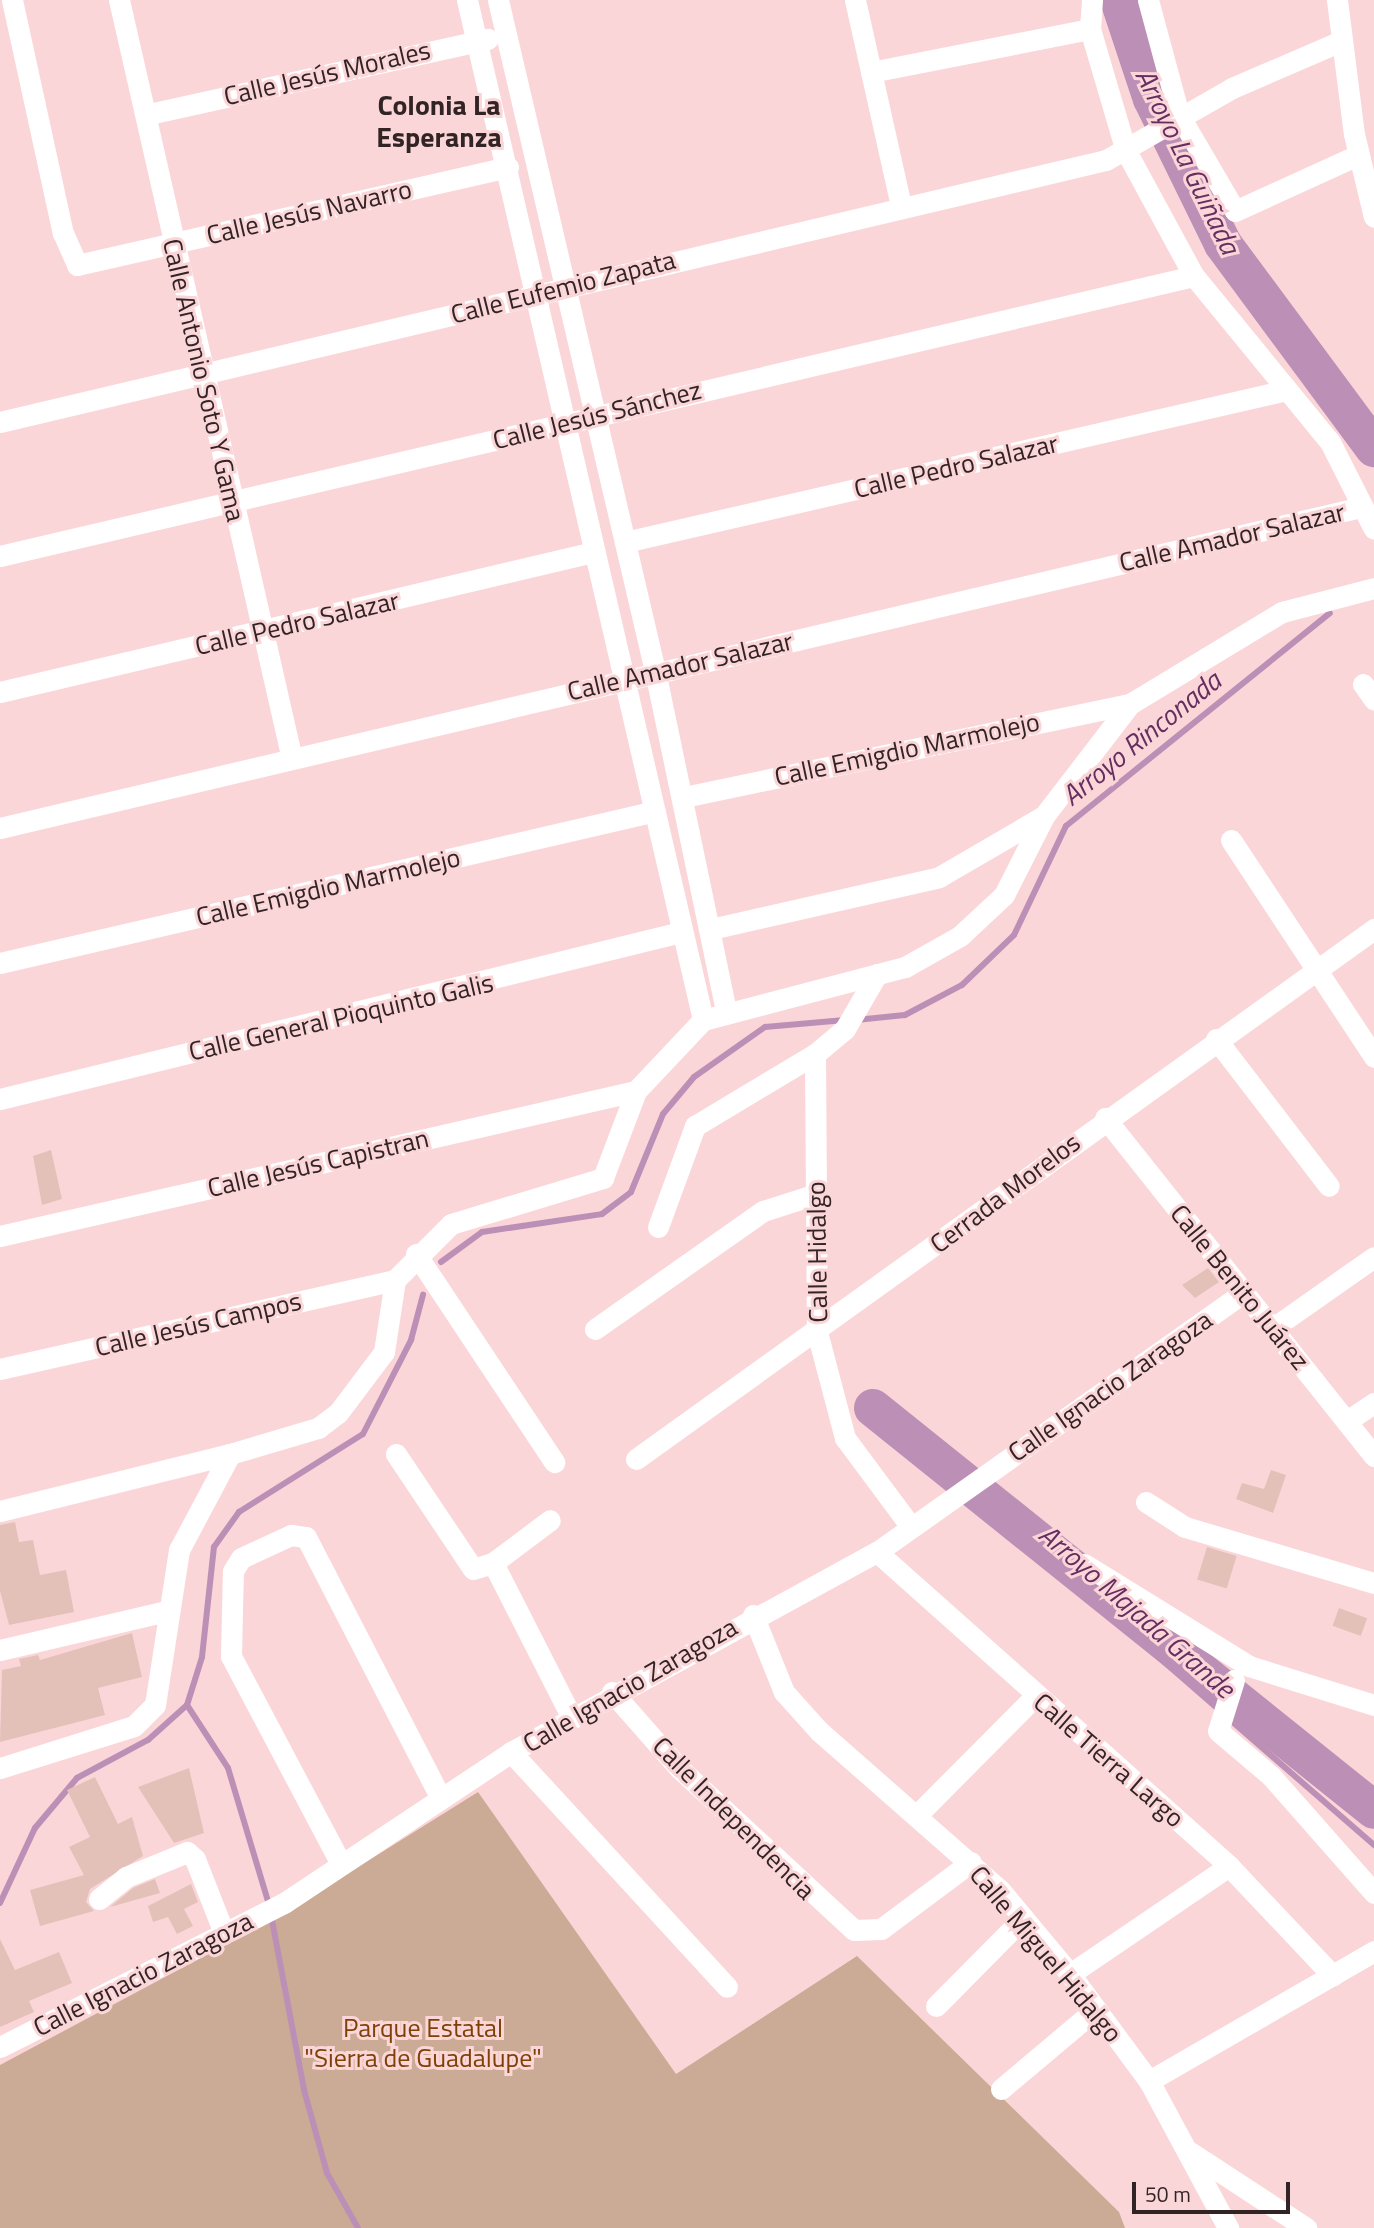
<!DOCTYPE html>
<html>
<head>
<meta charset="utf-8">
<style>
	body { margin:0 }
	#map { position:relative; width:1374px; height:2228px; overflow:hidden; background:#fbd6d8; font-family:"Titillium Web",sans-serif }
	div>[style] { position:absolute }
	.green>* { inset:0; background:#cbab95 }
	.stream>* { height:6px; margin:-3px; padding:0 3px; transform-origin:3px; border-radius:3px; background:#bc90b6 }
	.river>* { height:38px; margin:-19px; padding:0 19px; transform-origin:19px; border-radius:19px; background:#bc90b6 }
	.building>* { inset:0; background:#e4c1b8; transform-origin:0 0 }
	.minor>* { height:21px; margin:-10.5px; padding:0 10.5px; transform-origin:10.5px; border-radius:10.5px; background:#fff }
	span { translate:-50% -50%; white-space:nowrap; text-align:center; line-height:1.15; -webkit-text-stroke:6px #fbd6d8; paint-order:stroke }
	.street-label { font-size:26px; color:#322425 }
	.park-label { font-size:26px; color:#7d4105 }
	.neighbourhood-label { font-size:28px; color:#322425; font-weight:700 }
	.water-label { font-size:28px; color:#652e60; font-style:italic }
	.scale { position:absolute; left:1132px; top:2182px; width:158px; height:32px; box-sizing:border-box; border:4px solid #322425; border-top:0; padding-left:9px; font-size:21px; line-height:24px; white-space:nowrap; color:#322425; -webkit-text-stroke:5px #fbd6d8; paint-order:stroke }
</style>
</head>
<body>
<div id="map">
	<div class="green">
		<i style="clip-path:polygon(478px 1792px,676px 2074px,857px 1956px,1119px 2212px,1125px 2228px,0 2228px,0 2065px,283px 1914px)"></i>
	</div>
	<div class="stream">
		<i style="left:856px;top:1020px;width:49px;rotate:-5.8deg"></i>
		<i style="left:905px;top:1015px;width:64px;rotate:-27.8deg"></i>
		<i style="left:962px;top:985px;width:72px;rotate:-43.9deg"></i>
		<i style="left:1014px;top:935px;width:121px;rotate:-64.5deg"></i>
		<i style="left:1066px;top:826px;width:339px;rotate:-38.9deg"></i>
		<i style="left:441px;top:1262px;width:51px;rotate:-36.2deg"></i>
		<i style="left:482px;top:1232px;width:121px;rotate:-8.5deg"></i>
		<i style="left:602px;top:1214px;width:36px;rotate:-37deg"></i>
		<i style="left:631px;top:1192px;width:84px;rotate:-67.7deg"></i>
		<i style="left:663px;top:1114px;width:48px;rotate:-50deg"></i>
		<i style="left:694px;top:1077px;width:87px;rotate:-35.2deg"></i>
		<i style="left:765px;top:1027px;width:80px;rotate:-5deg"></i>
		<i style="left:873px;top:1408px;width:461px;rotate:41.1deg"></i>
		<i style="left:187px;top:1705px;width:75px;rotate:56.9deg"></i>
		<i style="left:228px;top:1768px;width:143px;rotate:73.3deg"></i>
		<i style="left:1228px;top:1718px;width:194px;rotate:41deg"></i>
		<i style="left:0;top:1903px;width:83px;rotate:-65deg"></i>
		<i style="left:35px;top:1828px;width:65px;rotate:-50deg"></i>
		<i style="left:77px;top:1778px;width:81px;rotate:-28.2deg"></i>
		<i style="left:148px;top:1740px;width:52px;rotate:-41.9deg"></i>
		<i style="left:187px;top:1705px;width:50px;rotate:-72.6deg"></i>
		<i style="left:202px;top:1657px;width:111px;rotate:-83.8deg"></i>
		<i style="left:214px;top:1547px;width:43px;rotate:-54.5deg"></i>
		<i style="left:239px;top:1512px;width:146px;rotate:-32.2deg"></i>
		<i style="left:363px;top:1434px;width:106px;rotate:-62.9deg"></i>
		<i style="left:411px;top:1340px;width:47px;rotate:-75.1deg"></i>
		<i style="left:271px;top:1915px;width:178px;rotate:79.3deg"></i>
		<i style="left:304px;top:2090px;width:86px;rotate:74.5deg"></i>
		<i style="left:327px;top:2173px;width:63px;rotate:60.6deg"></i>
	</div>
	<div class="river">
		<i style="left:1119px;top:0;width:104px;rotate:71.6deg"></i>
		<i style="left:1152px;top:99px;width:161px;rotate:63.9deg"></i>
		<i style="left:1223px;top:244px;width:254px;rotate:53.5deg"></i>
		<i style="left:873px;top:1408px;width:642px;rotate:38.74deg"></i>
	</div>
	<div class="building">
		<i style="clip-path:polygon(51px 1150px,62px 1199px,42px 1205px,33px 1156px)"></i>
		<i style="clip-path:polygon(1208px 1268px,1219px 1282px,1195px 1298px,1182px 1285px)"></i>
		<i style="clip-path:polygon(1271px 1470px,1286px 1475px,1273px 1513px,1236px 1499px,1242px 1483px,1264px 1489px)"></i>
		<i style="clip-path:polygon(15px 1522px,19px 1542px,33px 1540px,40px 1575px,66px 1570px,74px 1612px,9px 1625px,0 1591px,0 1525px)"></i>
		<i style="left:1207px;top:1547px;width:31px;height:34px;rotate:17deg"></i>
		<i style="left:1339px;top:1608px;width:30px;height:19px;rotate:20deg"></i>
		<i style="clip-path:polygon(132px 1633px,142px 1677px,98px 1688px,105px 1715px,0 1742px,2px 1670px,21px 1666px,19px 1659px,38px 1655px,40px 1660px)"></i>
		<i style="clip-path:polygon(189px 1768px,204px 1833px,174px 1843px,138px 1787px)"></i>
		<i style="clip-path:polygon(95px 1777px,118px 1824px,132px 1817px,143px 1856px,90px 1889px,86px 1902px,94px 1911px,40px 1926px,30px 1890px,84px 1875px,69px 1847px,90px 1837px,67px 1790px)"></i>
		<i style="clip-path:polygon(155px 1879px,160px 1893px,110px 1907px,133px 1888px)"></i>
		<i style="clip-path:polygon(191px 1884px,198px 1902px,184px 1909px,193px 1926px,177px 1934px,168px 1917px,153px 1922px,148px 1906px)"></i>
		<i style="clip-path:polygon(0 1939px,15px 1970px,59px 1952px,72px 1983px,29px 2001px,34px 2012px,0 2027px)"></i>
	</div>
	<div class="minor">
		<i style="left:12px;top:0;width:239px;rotate:77.7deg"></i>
		<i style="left:63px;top:233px;width:35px;rotate:66deg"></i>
		<i style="left:77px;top:265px;width:442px;rotate:-12.8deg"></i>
		<i style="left:119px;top:0;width:778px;rotate:77.16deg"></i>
		<i style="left:467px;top:0;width:1047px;rotate:76.97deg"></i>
		<i style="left:498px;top:0;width:689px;rotate:76.83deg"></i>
		<i style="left:655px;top:671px;width:348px;rotate:78.2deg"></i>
		<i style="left:855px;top:0;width:211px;rotate:77.4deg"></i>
		<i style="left:1092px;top:0;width:29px;rotate:94deg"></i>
		<i style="left:1090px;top:29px;width:127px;rotate:73.6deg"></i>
		<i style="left:1126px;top:151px;width:142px;rotate:61.5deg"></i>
		<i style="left:1194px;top:276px;width:215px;rotate:50.7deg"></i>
		<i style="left:1330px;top:442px;width:97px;rotate:63.2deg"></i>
		<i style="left:1148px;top:0;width:119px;rotate:74.9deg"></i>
		<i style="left:1179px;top:115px;width:111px;rotate:59.7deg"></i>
		<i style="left:1235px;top:211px;width:135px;rotate:-24.5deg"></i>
		<i style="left:1337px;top:0;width:135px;rotate:82.8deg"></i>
		<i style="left:1354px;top:134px;width:85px;rotate:76.5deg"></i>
		<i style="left:871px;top:72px;width:223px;rotate:-11.1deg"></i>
		<i style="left:149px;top:114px;width:347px;rotate:-12.5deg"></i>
		<i style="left:0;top:422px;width:1137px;rotate:-13.33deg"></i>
		<i style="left:1106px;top:160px;width:145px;rotate:-29.7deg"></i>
		<i style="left:1232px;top:88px;width:119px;rotate:-23.3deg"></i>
		<i style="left:625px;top:542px;width:679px;rotate:-12.93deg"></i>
		<i style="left:0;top:556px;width:1226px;rotate:-13.2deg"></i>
		<i style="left:1363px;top:684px;width:19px;rotate:55deg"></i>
		<i style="left:0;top:692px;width:609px;rotate:-13.28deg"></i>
		<i style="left:684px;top:797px;width:456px;rotate:-11.8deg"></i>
		<i style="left:0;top:828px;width:1398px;rotate:-13.27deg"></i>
		<i style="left:1231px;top:840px;width:260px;rotate:56.6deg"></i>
		<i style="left:711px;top:929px;width:234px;rotate:-12.8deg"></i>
		<i style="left:939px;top:877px;width:121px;rotate:-30.2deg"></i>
		<i style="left:0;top:963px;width:672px;rotate:-13.06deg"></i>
		<i style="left:877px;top:974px;width:64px;rotate:120.2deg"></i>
		<i style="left:845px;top:1029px;width:39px;rotate:140deg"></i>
		<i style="left:815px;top:1054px;width:278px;rotate:89.6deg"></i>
		<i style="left:817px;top:1332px;width:110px;rotate:75.2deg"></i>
		<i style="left:845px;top:1438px;width:111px;rotate:53.4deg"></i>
		<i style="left:1216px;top:1039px;width:185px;rotate:52.5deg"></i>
		<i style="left:0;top:1099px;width:701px;rotate:-13.78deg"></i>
		<i style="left:1105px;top:1118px;width:432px;rotate:51.5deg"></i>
		<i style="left:658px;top:1227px;width:108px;rotate:-69.9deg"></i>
		<i style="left:695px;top:1126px;width:140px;rotate:-31deg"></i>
		<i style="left:0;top:1236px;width:652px;rotate:-12.84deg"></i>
		<i style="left:416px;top:1254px;width:250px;rotate:56.4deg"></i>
		<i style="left:1273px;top:1328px;width:123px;rotate:-35.1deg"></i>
		<i style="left:595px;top:1329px;width:205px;rotate:-35.1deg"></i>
		<i style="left:763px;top:1211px;width:56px;rotate:-17.8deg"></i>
		<i style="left:0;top:1369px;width:405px;rotate:-12.7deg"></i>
		<i style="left:1347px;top:1421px;width:32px;rotate:-34deg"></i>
		<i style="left:396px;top:1454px;width:138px;rotate:56.2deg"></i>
		<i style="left:473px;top:1569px;width:21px;rotate:-17deg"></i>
		<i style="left:493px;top:1563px;width:71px;rotate:-37deg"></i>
		<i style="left:636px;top:1459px;width:909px;rotate:-35.68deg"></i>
		<i style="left:1146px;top:1502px;width:46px;rotate:32.7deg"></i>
		<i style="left:1185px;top:1527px;width:197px;rotate:16.5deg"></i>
		<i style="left:0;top:1511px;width:237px;rotate:-13.9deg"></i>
		<i style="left:877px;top:1552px;width:472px;rotate:41.7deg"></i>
		<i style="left:1229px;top:1866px;width:151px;rotate:46.6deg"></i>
		<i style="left:493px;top:1563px;width:172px;rotate:63deg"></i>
		<i style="left:1084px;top:1564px;width:194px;rotate:31.7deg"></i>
		<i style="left:1249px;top:1666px;width:131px;rotate:17.3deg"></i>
		<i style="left:753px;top:1615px;width:83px;rotate:68.1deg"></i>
		<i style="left:784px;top:1692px;width:52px;rotate:48.1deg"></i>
		<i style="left:819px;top:1731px;width:241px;rotate:41.3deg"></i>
		<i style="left:1000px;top:1890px;width:109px;rotate:50.2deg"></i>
		<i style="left:1070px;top:1974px;width:133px;rotate:53.6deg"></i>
		<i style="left:1149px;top:2081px;width:167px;rotate:61.7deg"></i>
		<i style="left:0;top:1650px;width:171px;rotate:-13.2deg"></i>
		<i style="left:1234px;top:1680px;width:53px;rotate:107.4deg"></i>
		<i style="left:1218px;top:1731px;width:70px;rotate:40.3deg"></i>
		<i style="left:1271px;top:1776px;width:156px;rotate:48.6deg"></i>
		<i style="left:612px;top:1692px;width:101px;rotate:48.6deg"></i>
		<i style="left:679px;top:1768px;width:238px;rotate:42.8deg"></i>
		<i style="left:854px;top:1930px;width:27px;rotate:-2deg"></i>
		<i style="left:881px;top:1929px;width:112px;rotate:-36.7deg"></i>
		<i style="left:511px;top:1752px;width:319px;rotate:47.4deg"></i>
		<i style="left:0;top:1768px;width:140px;rotate:-17.4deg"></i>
		<i style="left:134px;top:1726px;width:30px;rotate:-45deg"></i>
		<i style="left:155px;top:1705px;width:157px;rotate:-81.2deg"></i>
		<i style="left:179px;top:1550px;width:109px;rotate:-62deg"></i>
		<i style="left:230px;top:1454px;width:92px;rotate:-16.5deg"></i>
		<i style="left:318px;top:1428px;width:25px;rotate:-37deg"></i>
		<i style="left:338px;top:1413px;width:76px;rotate:-53deg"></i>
		<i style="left:384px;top:1352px;width:73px;rotate:-81.3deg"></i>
		<i style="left:395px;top:1280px;width:79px;rotate:-45deg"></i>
		<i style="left:451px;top:1224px;width:159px;rotate:-16.8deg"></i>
		<i style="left:603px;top:1178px;width:93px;rotate:-69.2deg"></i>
		<i style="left:636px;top:1091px;width:98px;rotate:-46.7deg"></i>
		<i style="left:703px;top:1020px;width:209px;rotate:-14.7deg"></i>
		<i style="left:905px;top:967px;width:63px;rotate:-29.4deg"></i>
		<i style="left:960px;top:936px;width:60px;rotate:-43deg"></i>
		<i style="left:1004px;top:895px;width:89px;rotate:-63.1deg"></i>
		<i style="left:1044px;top:816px;width:141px;rotate:-52.5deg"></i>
		<i style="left:1130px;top:704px;width:178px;rotate:-31.2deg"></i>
		<i style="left:1282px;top:612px;width:95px;rotate:-14.6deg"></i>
		<i style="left:918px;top:1814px;width:166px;rotate:-45.2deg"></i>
		<i style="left:340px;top:1862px;width:233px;rotate:-117.9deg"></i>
		<i style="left:231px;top:1656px;width:85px;rotate:-88.7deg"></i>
		<i style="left:233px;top:1571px;width:15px;rotate:-58deg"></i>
		<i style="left:241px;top:1558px;width:55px;rotate:-24.7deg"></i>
		<i style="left:291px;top:1535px;width:15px;rotate:8deg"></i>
		<i style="left:306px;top:1537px;width:290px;rotate:62.7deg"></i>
		<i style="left:99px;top:1899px;width:35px;rotate:-39deg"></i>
		<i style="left:126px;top:1877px;width:66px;rotate:-22.3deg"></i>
		<i style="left:187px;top:1852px;width:11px;rotate:41deg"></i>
		<i style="left:195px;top:1859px;width:79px;rotate:68.6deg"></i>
		<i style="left:1070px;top:1974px;width:192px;rotate:-34.2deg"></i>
		<i style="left:936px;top:2006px;width:124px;rotate:-45.3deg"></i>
		<i style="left:0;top:2047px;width:318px;rotate:-26.9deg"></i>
		<i style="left:284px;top:1903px;width:273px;rotate:-33.6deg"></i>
		<i style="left:511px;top:1752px;width:417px;rotate:-28.7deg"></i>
		<i style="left:877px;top:1552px;width:447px;rotate:-35.3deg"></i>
		<i style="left:1149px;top:2081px;width:260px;rotate:-30deg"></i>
		<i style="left:1001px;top:2089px;width:124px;rotate:-40.1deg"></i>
		<i style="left:1190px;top:2152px;width:139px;rotate:33.2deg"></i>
	</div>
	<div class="street-label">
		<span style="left:327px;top:73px;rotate:-13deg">Calle Jesús Morales</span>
		<span style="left:309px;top:212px;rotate:-13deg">Calle Jesús Navarro</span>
		<span style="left:563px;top:287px;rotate:-14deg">Calle Eufemio Zapata</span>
		<span style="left:204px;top:380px;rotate:77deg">Calle Antonio Soto Y Gama</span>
		<span style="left:597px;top:415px;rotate:-14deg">Calle Jesús Sánchez</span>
		<span style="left:956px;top:466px;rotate:-13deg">Calle Pedro Salazar</span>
		<span style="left:1232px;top:537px;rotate:-13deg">Calle Amador Salazar</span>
		<span style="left:297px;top:623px;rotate:-13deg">Calle Pedro Salazar</span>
		<span style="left:680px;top:666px;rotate:-13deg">Calle Amador Salazar</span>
		<span style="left:907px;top:749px;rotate:-12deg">Calle Emigdio Marmolejo</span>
		<span style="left:328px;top:887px;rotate:-13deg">Calle Emigdio Marmolejo</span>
		<span style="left:341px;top:1017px;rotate:-13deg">Calle General Pioquinto Galis</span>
		<span style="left:318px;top:1163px;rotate:-13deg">Calle Jesús Capistran</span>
		<span style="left:1005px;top:1193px;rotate:-37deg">Cerrada Morelos</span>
		<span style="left:817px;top:1252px;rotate:-91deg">Calle Hidalgo</span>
		<span style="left:1240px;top:1287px;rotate:51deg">Calle Benito Juárez</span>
		<span style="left:198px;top:1324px;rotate:-13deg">Calle Jesús Campos</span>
		<span style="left:1110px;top:1386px;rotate:-35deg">Calle Ignacio Zaragoza</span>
		<span style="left:630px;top:1685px;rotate:-30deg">Calle Ignacio Zaragoza</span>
		<span style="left:1109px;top:1760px;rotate:41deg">Calle Tierra Largo</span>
		<span style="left:734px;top:1818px;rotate:45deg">Calle Independencia</span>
		<span style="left:1046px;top:1954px;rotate:50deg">Calle Miguel Hidalgo</span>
		<span style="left:143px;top:1974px;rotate:-27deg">Calle Ignacio Zaragoza</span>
	</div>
	<div class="park-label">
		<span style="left:423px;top:2043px">Parque Estatal<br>"Sierra de Guadalupe"</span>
	</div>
	<div class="neighbourhood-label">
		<span style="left:439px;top:121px">Colonia La<br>Esperanza</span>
	</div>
	<div class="water-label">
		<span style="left:1188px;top:161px;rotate:64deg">Arroyo La Guiñada</span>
		<span style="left:1141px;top:738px;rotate:-39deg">Arroyo Rinconada</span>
		<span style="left:1137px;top:1611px;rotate:41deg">Arroyo Majada Grande</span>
	</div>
	<div class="scale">50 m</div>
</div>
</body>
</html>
